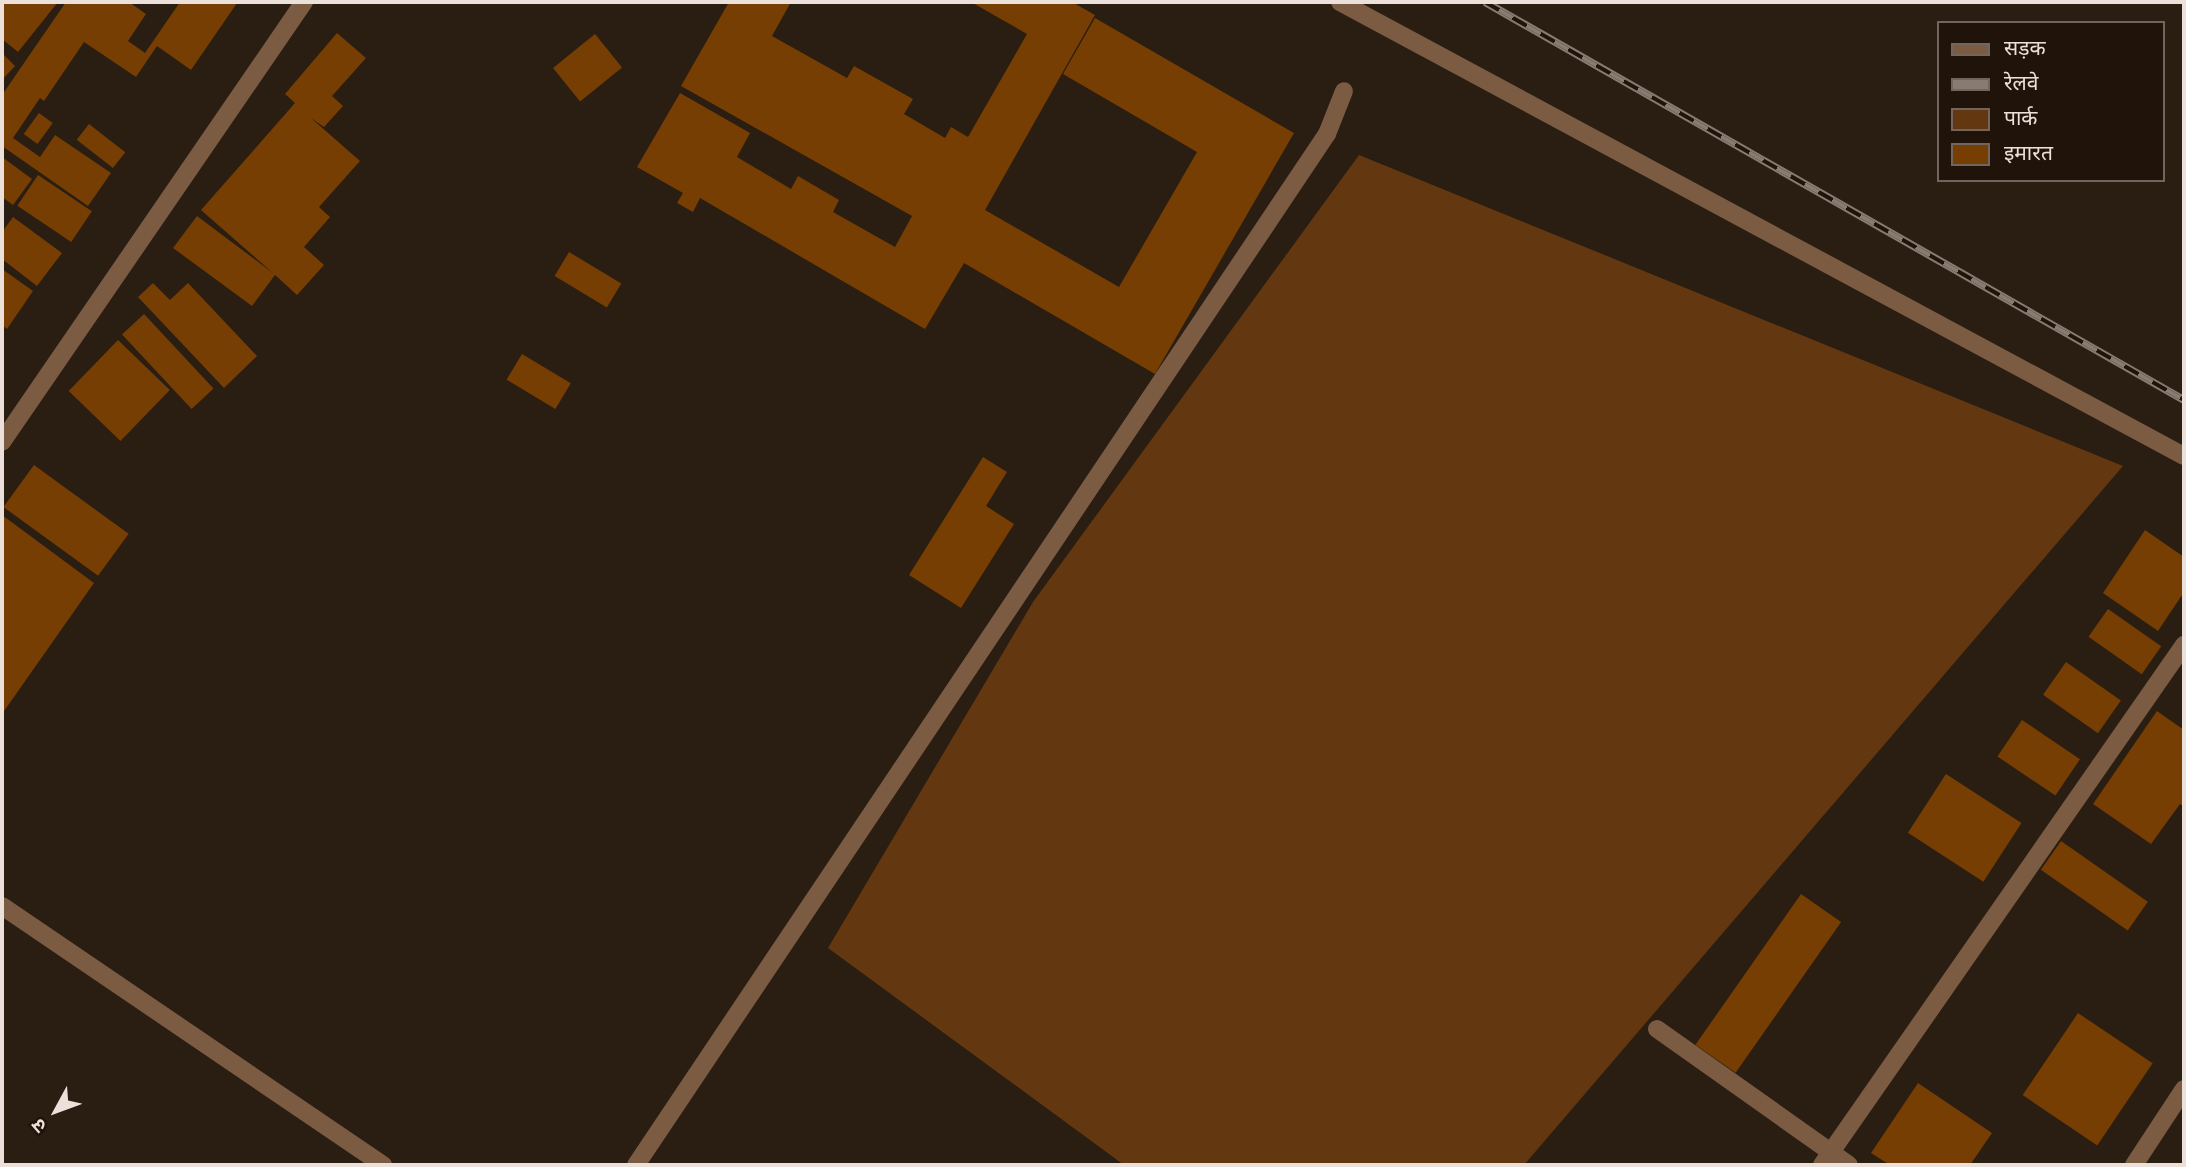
<!DOCTYPE html>
<html>
<head>
<meta charset="utf-8">
<style>
	body { margin:0 }
	#map { position:relative; width:2186px; height:1167px; overflow:hidden; background:#2a1d12; font-family:Overpass,"Noto Sans Devanagari",sans-serif }
	div>[style] { position:absolute }
	.green>* { inset:0; background:#63370f }
	.building>* { inset:0; background:#763e02; transform-origin:0 0 }
	.minor>* { height:18px; margin:-9px; padding:0 9px; transform-origin:9px; border-radius:9px; background:#7c5b43 }
	.rail>* { height:8px; margin-top:-4px; transform-origin:0; background:repeating-linear-gradient(90deg,#201309 0 16px,#877b72 0 32px); box-sizing:border-box; border-block:2px solid #877b72 }
	span { translate:-50% -50%; white-space:nowrap; text-align:center; line-height:1.15; -webkit-text-stroke:5px #201309; paint-order:stroke }
	.frame { position:absolute; inset:0; border:4px solid #ebe1da; pointer-events:none }
	.legend { position:absolute; left:1937px; top:21px; width:228px; height:161px; box-sizing:border-box; background:#201309; border:2px solid #71655d; margin:0; padding:9px 12px; list-style:none; font-size:21px; color:#ebe1da }
	.legend li { display:flex; align-items:center; gap:14px; height:35px }
	.legend b { width:35px; border:2px solid #71655d }
	.north { position:absolute; left:21px; top:1076px; width:70px; height:70px; -webkit-text-stroke:5px #201309; paint-order:stroke; rotate:229deg; font-size:19px; font-weight:700; line-height:28px; text-align:center; color:#ebe1da }
	.north::after { content:''; display:block; margin:auto; width:24px; height:32px; background:#ebe1da; clip-path:polygon(50% 0,100% 100%,50% 72%,0 100%) }
</style>
</head>
<body>
<div id="map">
	<div class="green">
		<i style="clip-path:polygon(1359px 155px,2123px 466px,1524px 1165px,1124px 1165px,828px 948px,1033px 602px)"></i>
	</div>
	<div class="building">
		<i style="clip-path:polygon(2px 2px,58px 2px,18px 52px,2px 39px)"></i>
		<i style="clip-path:polygon(66px 2px,129px 2px,146px 14px,128px 41px,145px 53px,180px 2px,237px 3px,191px 70px,157px 46px,136px 77px,84px 42px,44px 101px,40px 98px,13px 138px,40px 157px,55px 135px,111px 173px,88px 206px,2px 146px,2px 95px)"></i>
		<i style="clip-path:polygon(729px 2px,791px 2px,772px 36px,847px 78px,854px 66px,913px 99px,904px 114px,945px 138px,951px 127px,968px 137px,1027px 34px,971px 2px,1072px 2px,1095px 15px,985px 210px,1119px 287px,1197px 152px,1063px 74px,1095px 18px,1294px 133px,1155px 374px,964px 263px,925px 329px,700px 198px,693px 212px,677px 203px,683px 193px,637px 167px,680px 93px,750px 133px,737px 157px,791px 189px,798px 176px,839px 200px,833px 212px,895px 247px,912px 216px,681px 86px)"></i>
		<i style="clip-path:polygon(337px 33px,366px 58px,332px 96px,343px 106px,324px 127px,311px 118px,360px 161px,319px 207px,330px 217px,304px 247px,324px 265px,297px 295px,275px 275px,252px 306px,173px 248px,197px 216px,273px 273px,201px 210px,295px 103px,285px 94px)"></i>
		<i style="left:595px;top:34px;width:43px;height:54px;rotate:51deg"></i>
		<i style="clip-path:polygon(2px 53px,15px 66px,2px 80px)"></i>
		<i style="left:39px;top:113px;width:17px;height:26px;rotate:36deg"></i>
		<i style="left:89px;top:124px;width:46px;height:20px;rotate:38deg"></i>
		<i style="clip-path:polygon(2px 157px,32px 179px,13px 205px,2px 197px)"></i>
		<i style="left:38px;top:175px;width:65px;height:37px;rotate:34deg"></i>
		<i style="clip-path:polygon(13px 217px,62px 253px,37px 286px,2px 259px,2px 232px)"></i>
		<i style="left:569px;top:252px;width:61px;height:28px;rotate:31deg"></i>
		<i style="clip-path:polygon(2px 269px,33px 291px,7px 329px,2px 325px)"></i>
		<i style="clip-path:polygon(153px 283px,170px 300px,188px 283px,257px 356px,224px 388px,138px 297px)"></i>
		<i style="left:144px;top:314px;width:102px;height:30px;rotate:47deg"></i>
		<i style="left:118px;top:340px;width:72px;height:71px;rotate:44deg"></i>
		<i style="left:522px;top:354px;width:57px;height:30px;rotate:31deg"></i>
		<i style="clip-path:polygon(983px 457px,1007px 472px,986px 506px,1014px 524px,961px 608px,909px 575px)"></i>
		<i style="left:34px;top:465px;width:117px;height:52px;rotate:36deg"></i>
		<i style="clip-path:polygon(2px 515px,94px 583px,2px 714px)"></i>
		<i style="clip-path:polygon(2145px 530px,2184px 557px,2184px 592px,2158px 631px,2103px 593px)"></i>
		<i style="left:2108px;top:609px;width:65px;height:34px;rotate:35deg"></i>
		<i style="left:2066px;top:662px;width:67px;height:40px;rotate:35deg"></i>
		<i style="clip-path:polygon(2157px 711px,2184px 730px,2184px 807px,2180px 804px,2151px 844px,2093px 804px)"></i>
		<i style="left:2022px;top:720px;width:70px;height:44px;rotate:34deg"></i>
		<i style="left:1946px;top:774px;width:90px;height:70px;rotate:33deg"></i>
		<i style="left:2061px;top:841px;width:106px;height:35px;rotate:35deg"></i>
		<i style="left:1801px;top:894px;width:49px;height:184px;rotate:35deg"></i>
		<i style="left:2078px;top:1013px;width:90px;height:99px;rotate:34deg"></i>
		<i style="clip-path:polygon(1918px 1083px,1992px 1133px,1970px 1165px,1890px 1165px,1871px 1153px)"></i>
	</div>
	<div class="minor">
		<i style="left:1340px;top:2px;width:958px;rotate:28.28deg"></i>
		<i style="left:2px;top:442px;width:534px;rotate:-55.54deg"></i>
		<i style="left:2px;top:906px;width:461px;rotate:34.2deg"></i>
		<i style="left:1657px;top:1029px;width:235px;rotate:35.3deg"></i>
		<i style="left:636px;top:1165px;width:1241px;rotate:-56.17deg"></i>
		<i style="left:1327px;top:134px;width:46px;rotate:-68.4deg"></i>
		<i style="left:1822px;top:1165px;width:634px;rotate:-55.16deg"></i>
		<i style="left:2134px;top:1165px;width:91px;rotate:-56.7deg"></i>
	</div>
	<div class="rail">
		<i style="left:1485px;top:2px;width:804px;rotate:29.66deg"></i>
	</div>
	<div class="frame"></div>
	<ul class="legend">
	<li><b style="height:9px;background:#7c5b43"></b>सड़क</li>
	<li><b style="height:9px;background:#877b72"></b>रेलवे</li>
	<li><b style="height:19px;background:#63370f"></b>पार्क</li>
	<li><b style="height:19px;background:#763e02"></b>इमारत</li>
	</ul>
	<div class="north">उ</div>
</div>
</body>
</html>
